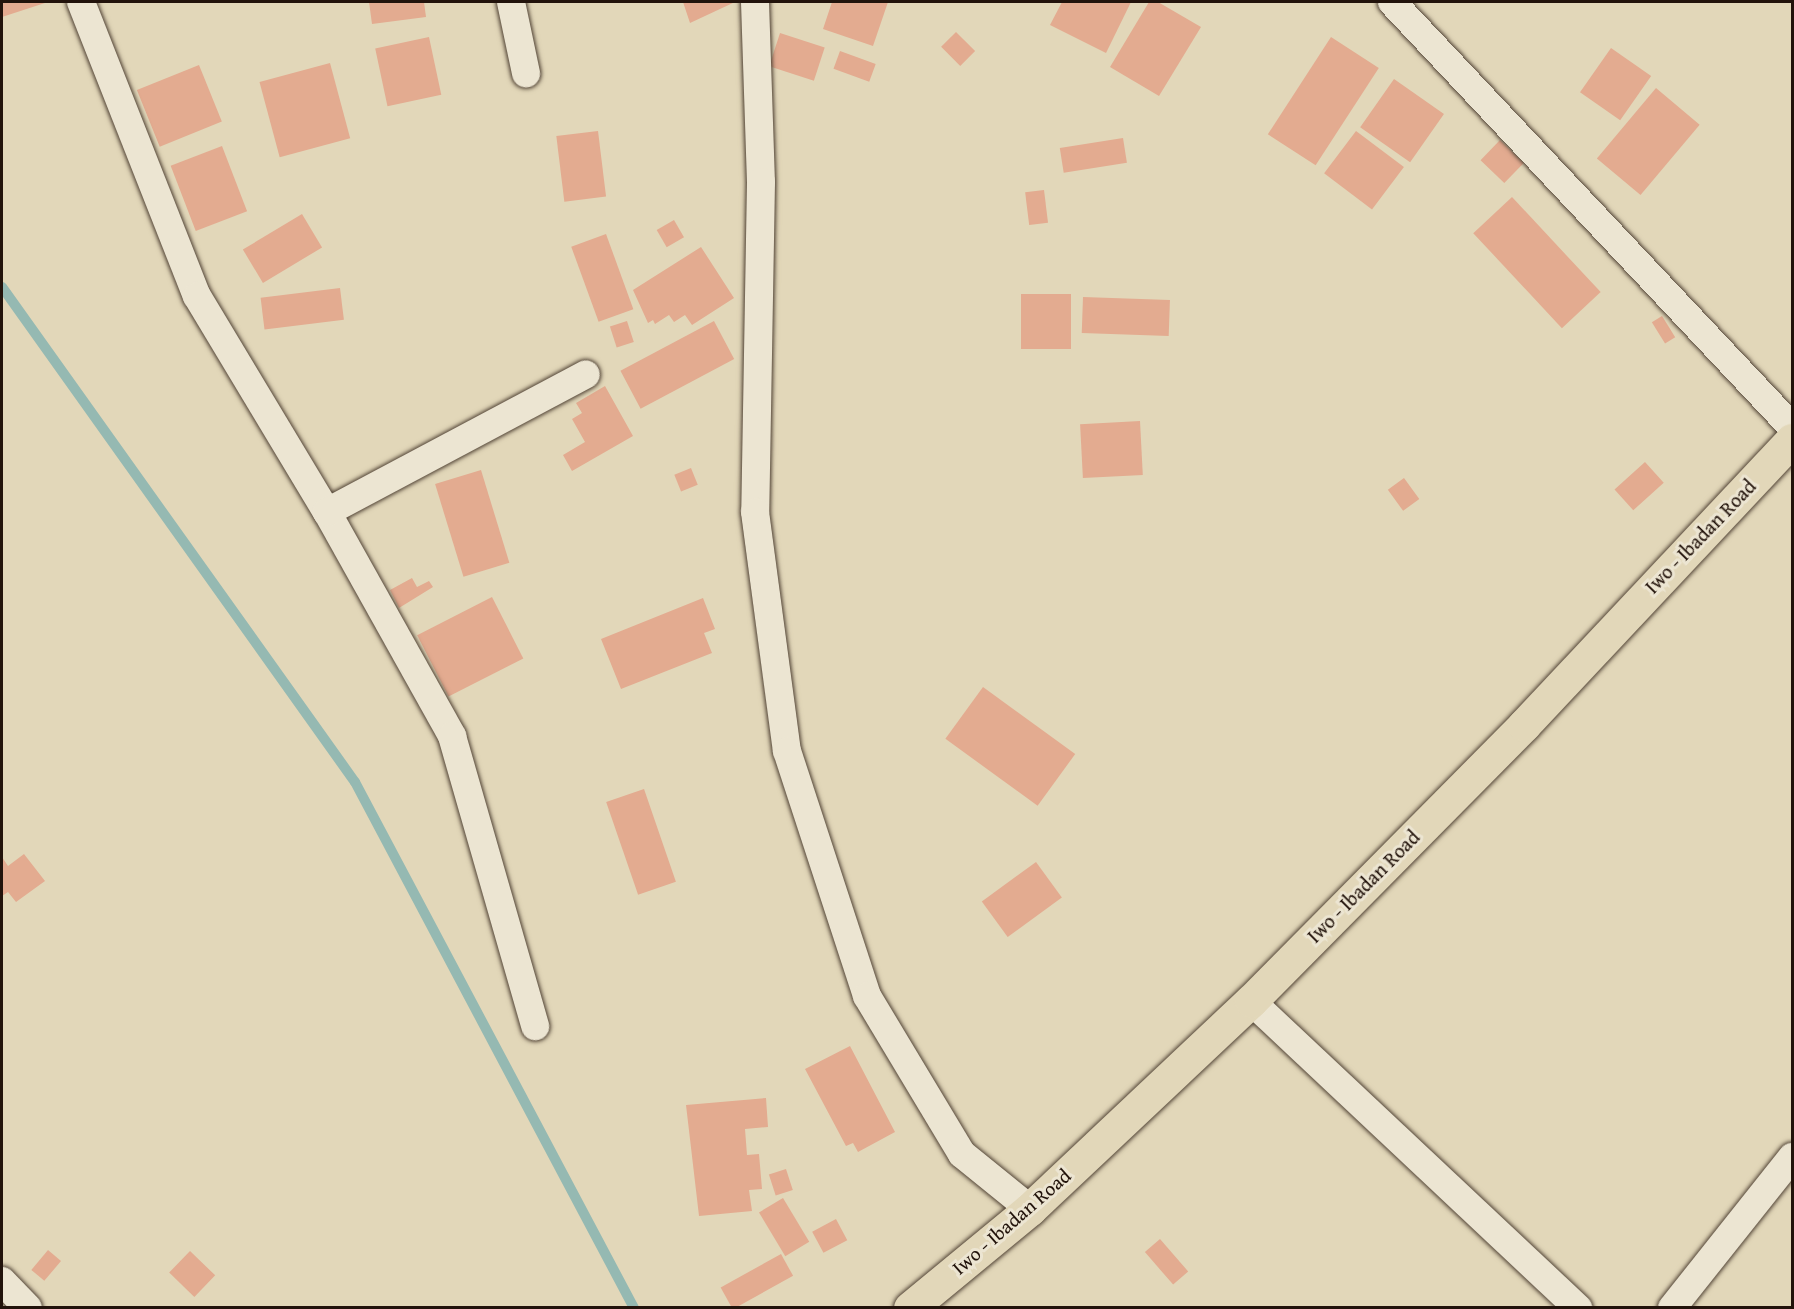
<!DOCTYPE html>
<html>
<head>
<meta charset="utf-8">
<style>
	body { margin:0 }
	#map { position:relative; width:1794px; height:1309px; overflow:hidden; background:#e2d7b9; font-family:"Gentium Book Plus",serif }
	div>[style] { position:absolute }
	.stream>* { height:10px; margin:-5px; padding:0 5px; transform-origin:5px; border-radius:5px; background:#95b9b2 }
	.building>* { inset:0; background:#e3ab90; transform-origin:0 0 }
	.roads { filter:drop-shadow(0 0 2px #524436) drop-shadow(0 0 2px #524436) }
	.minor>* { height:28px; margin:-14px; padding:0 14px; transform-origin:14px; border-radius:14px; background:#ece5d2 }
	.primary>* { height:33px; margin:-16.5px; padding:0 16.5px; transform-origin:16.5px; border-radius:16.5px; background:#e2d7b9 }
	span { translate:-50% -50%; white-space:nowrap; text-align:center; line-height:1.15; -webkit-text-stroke:6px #ece5d2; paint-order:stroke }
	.street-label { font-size:20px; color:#22130b }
	.frame { position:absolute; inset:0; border:3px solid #22130b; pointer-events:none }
</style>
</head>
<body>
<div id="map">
	<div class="stream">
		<i style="left:2px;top:287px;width:608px;rotate:54.51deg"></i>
		<i style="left:355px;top:782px;width:595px;rotate:62.06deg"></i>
	</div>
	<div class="building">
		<i style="clip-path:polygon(2px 2px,48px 2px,2px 17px)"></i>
		<i style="clip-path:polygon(369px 2px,424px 2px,426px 17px,372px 24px)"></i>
		<i style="clip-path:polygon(683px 2px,735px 2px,690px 23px)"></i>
		<i style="clip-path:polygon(832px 2px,888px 2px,873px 46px,823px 29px)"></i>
		<i style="clip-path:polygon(1062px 2px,1131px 2px,1106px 53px,1050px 25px)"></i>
		<i style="clip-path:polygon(1149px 2px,1158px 2px,1201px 27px,1159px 96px,1110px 67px)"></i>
		<i style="left:956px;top:32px;width:27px;height:21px;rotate:45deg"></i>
		<i style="left:780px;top:33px;width:47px;height:35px;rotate:18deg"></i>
		<i style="left:429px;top:37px;width:59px;height:55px;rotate:78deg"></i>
		<i style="left:1331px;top:37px;width:57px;height:116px;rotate:33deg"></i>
		<i style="left:1611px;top:48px;width:49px;height:54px;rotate:35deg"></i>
		<i style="left:840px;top:51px;width:38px;height:19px;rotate:20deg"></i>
		<i style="left:330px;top:63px;width:78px;height:73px;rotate:75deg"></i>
		<i style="left:199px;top:65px;width:61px;height:67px;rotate:68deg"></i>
		<i style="left:1394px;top:79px;width:61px;height:59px;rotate:35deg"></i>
		<i style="left:1656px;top:88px;width:57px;height:92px;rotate:40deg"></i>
		<i style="left:598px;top:131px;width:66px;height:42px;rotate:83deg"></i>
		<i style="left:1356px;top:131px;width:60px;height:53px;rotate:37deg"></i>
		<i style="left:1123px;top:138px;width:25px;height:64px;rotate:81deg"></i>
		<i style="left:1500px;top:140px;width:33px;height:28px;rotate:44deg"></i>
		<i style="left:222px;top:146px;width:70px;height:55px;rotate:69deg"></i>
		<i style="left:1044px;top:190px;width:33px;height:19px;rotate:83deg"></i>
		<i style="left:1512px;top:197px;width:130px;height:53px;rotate:47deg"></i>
		<i style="left:302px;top:214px;width:39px;height:69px;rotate:59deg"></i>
		<i style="left:674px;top:220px;width:20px;height:20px;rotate:60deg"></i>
		<i style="left:606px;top:234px;width:80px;height:37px;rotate:70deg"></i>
		<i style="clip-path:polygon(701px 247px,734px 298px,692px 325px,685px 315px,674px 322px,669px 315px,655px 324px,653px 320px,648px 323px,633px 290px)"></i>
		<i style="left:340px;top:288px;width:32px;height:80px;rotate:83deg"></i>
		<i style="left:1021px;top:294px;width:50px;height:55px"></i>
		<i style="left:1083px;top:297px;width:87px;height:36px;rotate:2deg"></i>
		<i style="left:1662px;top:316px;width:25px;height:12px;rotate:58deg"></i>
		<i style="left:627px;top:321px;width:22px;height:18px;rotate:72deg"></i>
		<i style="left:714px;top:321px;width:43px;height:106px;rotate:62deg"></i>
		<i style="clip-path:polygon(605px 386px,633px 436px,572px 471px,563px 455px,585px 442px,572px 419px,582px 413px,576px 403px)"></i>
		<i style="left:1140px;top:421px;width:54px;height:60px;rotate:87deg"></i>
		<i style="left:1645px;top:462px;width:28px;height:41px;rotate:48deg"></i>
		<i style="left:691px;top:468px;width:18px;height:18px;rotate:68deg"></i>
		<i style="left:481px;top:470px;width:97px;height:48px;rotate:73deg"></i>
		<i style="left:1404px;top:478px;width:26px;height:20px;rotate:54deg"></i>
		<i style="clip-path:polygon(412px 578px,417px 587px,429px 581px,433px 587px,399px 608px,390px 590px)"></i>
		<i style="left:492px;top:597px;width:69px;height:84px;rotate:63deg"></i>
		<i style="clip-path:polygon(703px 598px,715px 629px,704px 633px,712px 653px,621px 689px,601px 639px)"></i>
		<i style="left:983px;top:687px;width:114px;height:64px;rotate:36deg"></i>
		<i style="left:644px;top:789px;width:98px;height:40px;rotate:71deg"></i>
		<i style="clip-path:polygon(24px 854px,45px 881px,16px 902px,8px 892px,2px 896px,2px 857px,8px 866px)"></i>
		<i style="left:1036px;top:862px;width:44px;height:67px;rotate:54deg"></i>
		<i style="clip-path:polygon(850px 1046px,895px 1132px,858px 1152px,853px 1143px,846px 1146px,805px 1069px)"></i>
		<i style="clip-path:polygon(766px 1098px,768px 1127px,745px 1129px,747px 1155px,759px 1154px,762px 1189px,749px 1190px,752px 1211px,699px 1216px,686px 1105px)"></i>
		<i style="left:786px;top:1169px;width:22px;height:18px;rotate:72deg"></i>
		<i style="left:783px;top:1198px;width:51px;height:28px;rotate:59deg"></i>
		<i style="left:836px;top:1219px;width:24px;height:27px;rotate:62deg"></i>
		<i style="left:1160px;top:1239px;width:43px;height:20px;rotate:49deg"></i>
		<i style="left:48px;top:1250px;width:17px;height:26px;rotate:40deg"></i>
		<i style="left:190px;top:1251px;width:35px;height:30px;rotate:44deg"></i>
		<i style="left:781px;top:1254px;width:25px;height:69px;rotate:61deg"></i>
	</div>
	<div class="roads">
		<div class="minor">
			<i style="left:81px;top:2px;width:316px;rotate:68.5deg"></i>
			<i style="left:197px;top:296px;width:252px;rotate:59deg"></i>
			<i style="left:327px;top:512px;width:257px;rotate:60.8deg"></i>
			<i style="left:452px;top:736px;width:302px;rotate:74deg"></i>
			<i style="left:511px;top:2px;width:73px;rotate:78.1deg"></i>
			<i style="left:755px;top:2px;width:180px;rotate:88.1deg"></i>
			<i style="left:761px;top:182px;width:330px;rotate:91deg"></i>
			<i style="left:755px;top:512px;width:241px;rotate:82.4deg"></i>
			<i style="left:787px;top:751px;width:258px;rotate:71.9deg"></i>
			<i style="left:867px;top:996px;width:184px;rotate:59deg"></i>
			<i style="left:962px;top:1154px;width:87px;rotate:39deg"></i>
			<i style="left:1392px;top:2px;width:584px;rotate:46.74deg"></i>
			<i style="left:327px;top:512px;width:293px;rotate:-28deg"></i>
			<i style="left:1251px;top:1001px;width:449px;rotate:43.2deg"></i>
			<i style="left:2px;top:1281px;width:37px;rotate:46deg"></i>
			<i style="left:1672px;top:1308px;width:193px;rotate:-51.5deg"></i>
		</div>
		<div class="primary">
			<i style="left:910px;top:1308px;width:156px;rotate:-39.5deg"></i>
			<i style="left:1030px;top:1209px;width:303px;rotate:-43.3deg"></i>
			<i style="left:1251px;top:1001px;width:388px;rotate:-45.3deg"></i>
			<i style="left:1524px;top:725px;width:391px;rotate:-46.8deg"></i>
		</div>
	</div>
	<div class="street-label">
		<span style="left:1700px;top:536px;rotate:-46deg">Iwo - Ibadan Road</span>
		<span style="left:1363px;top:886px;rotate:-45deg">Iwo - Ibadan Road</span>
		<span style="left:1011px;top:1221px;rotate:-41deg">Iwo - Ibadan Road</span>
	</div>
	<div class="frame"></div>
</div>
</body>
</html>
